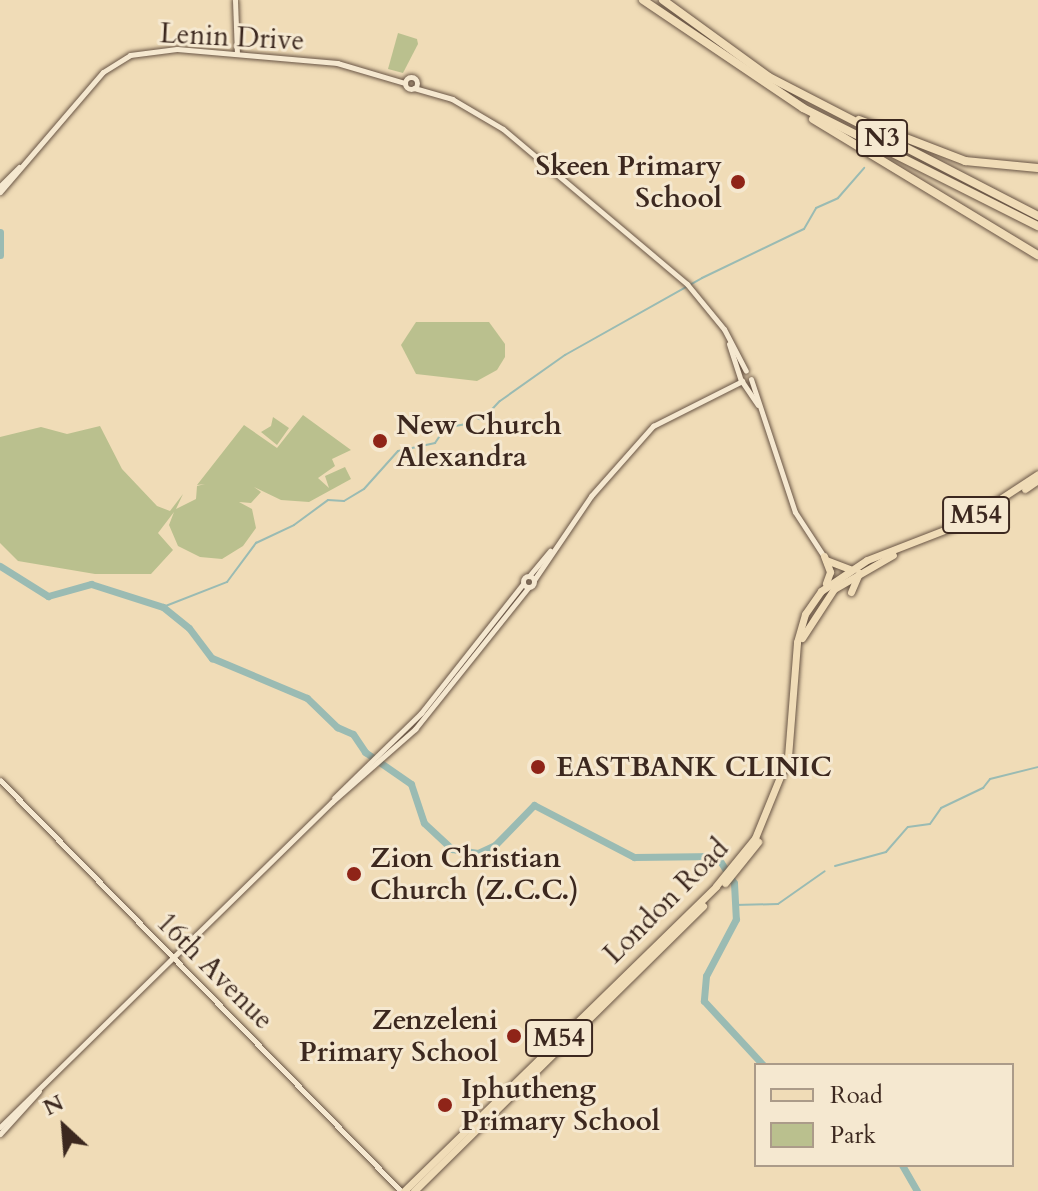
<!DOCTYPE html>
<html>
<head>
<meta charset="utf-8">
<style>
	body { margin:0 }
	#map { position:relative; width:1038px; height:1191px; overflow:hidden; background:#f0dcb7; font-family:Cardo,serif }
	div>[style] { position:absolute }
	.green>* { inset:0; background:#bac08e }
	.stream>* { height:2px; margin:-1px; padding:0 1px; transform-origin:1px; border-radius:1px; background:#9abbb3 }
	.river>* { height:7px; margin:-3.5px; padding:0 3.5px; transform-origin:3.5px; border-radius:3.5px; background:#9abbb3 }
	.roads { filter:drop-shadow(0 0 2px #695545) drop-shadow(0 0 2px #695545) }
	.minor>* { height:5px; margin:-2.5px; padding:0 2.5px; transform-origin:2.5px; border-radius:2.5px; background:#f5e8d0 }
	.minor>.ring { margin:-2.5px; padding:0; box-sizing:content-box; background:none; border:5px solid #f5e8d0; border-radius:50% }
	.major>* { height:7px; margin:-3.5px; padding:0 3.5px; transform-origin:3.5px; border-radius:3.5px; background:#f0dcb7 }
	.highway>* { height:8px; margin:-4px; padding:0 4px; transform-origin:4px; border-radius:4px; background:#f0dcb7 }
	.dots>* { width:22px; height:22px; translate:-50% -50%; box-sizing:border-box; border:4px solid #f5e8d0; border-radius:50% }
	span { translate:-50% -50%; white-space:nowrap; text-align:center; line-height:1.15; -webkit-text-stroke:6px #f5e8d0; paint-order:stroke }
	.shield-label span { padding:2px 6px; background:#f5e8d0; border:2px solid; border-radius:6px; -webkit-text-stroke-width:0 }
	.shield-label { font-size:26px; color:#3c281f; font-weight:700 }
	.street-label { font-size:28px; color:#3c281f }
	.poi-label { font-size:28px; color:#3c281f; font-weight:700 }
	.right { translate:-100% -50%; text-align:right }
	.left { translate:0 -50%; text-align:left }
	.legend { position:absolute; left:754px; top:1063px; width:260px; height:104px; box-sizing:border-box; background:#f5e8d0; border:2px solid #ab9b89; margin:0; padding:10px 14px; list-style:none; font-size:24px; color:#3c281f }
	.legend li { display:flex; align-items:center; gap:16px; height:40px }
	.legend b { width:40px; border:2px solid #ab9b89 }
	.north { position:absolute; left:24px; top:1087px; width:80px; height:80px; -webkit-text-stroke:6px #f5e8d0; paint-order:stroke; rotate:334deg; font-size:22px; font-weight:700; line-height:32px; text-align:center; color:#3c281f }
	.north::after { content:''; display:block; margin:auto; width:28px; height:36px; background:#3c281f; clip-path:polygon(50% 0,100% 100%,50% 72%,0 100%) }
</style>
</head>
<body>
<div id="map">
	<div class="green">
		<i style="clip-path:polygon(398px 33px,417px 39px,418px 44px,403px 73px,388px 69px)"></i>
		<i style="clip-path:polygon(416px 322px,489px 322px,505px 344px,505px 357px,497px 370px,477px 381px,416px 374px,401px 345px)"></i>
		<i style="clip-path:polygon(303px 415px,351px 450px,332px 459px,335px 466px,318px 478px,329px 488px,325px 476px,345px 467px,351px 479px,309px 502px,281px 500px,254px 487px,261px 492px,251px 503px,239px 502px,252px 509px,256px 528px,243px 546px,222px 559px,200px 557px,178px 546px,169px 525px,174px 512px,158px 533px,173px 550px,151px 574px,95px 574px,18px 561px,0 543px,0 437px,41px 427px,67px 434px,100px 426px,122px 469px,157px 506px,170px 511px,183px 494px,176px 509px,196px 499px,197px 486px,205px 484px,197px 485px,244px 425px,277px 448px)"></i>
		<i style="clip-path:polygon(273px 417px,289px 428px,277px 445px,261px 432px,271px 426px)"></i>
	</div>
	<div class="stream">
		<i style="left:163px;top:607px;width:69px;rotate:-21.3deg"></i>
		<i style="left:227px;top:582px;width:49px;rotate:-53.4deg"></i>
		<i style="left:256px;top:543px;width:42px;rotate:-25.3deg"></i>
		<i style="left:294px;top:525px;width:42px;rotate:-36.3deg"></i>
		<i style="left:328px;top:500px;width:16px;rotate:4deg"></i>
		<i style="left:344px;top:501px;width:23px;rotate:-31deg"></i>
		<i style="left:364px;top:489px;width:51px;rotate:-48.2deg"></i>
		<i style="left:398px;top:451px;width:38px;rotate:-12deg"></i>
		<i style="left:435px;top:443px;width:18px;rotate:-56deg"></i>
		<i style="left:445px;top:428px;width:20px;rotate:-11deg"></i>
		<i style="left:465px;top:424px;width:11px;rotate:-49deg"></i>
		<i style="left:472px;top:416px;width:11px;rotate:22deg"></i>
		<i style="left:482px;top:420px;width:26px;rotate:-47deg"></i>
		<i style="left:500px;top:401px;width:80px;rotate:-35.3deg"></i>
		<i style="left:565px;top:355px;width:157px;rotate:-29.3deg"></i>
		<i style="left:702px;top:278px;width:113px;rotate:-25.7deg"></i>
		<i style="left:804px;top:229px;width:24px;rotate:-60deg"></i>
		<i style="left:816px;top:208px;width:24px;rotate:-24deg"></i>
		<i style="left:838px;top:198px;width:40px;rotate:-49deg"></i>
		<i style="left:835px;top:866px;width:53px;rotate:-15.4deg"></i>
		<i style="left:886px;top:852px;width:33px;rotate:-49deg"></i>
		<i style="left:908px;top:827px;width:22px;rotate:-8deg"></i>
		<i style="left:930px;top:824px;width:19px;rotate:-55deg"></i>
		<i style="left:941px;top:808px;width:47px;rotate:-25.5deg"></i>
		<i style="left:983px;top:788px;width:11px;rotate:-52deg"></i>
		<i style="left:990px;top:779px;width:49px;rotate:-14deg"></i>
		<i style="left:735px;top:905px;width:43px;rotate:-1.3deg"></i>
		<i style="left:778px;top:904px;width:57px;rotate:-35.1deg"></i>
	</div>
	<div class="river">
		<i style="left:0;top:232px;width:23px;rotate:90deg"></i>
		<i style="left:0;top:566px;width:57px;rotate:32deg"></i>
		<i style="left:48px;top:596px;width:45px;rotate:-15.6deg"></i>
		<i style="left:91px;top:584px;width:76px;rotate:17.7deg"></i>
		<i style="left:163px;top:607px;width:33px;rotate:39deg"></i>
		<i style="left:189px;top:628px;width:38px;rotate:53deg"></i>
		<i style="left:212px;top:658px;width:103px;rotate:22.8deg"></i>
		<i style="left:307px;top:698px;width:42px;rotate:44deg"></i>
		<i style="left:337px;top:727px;width:17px;rotate:24deg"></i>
		<i style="left:353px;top:734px;width:22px;rotate:56deg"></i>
		<i style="left:365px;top:752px;width:56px;rotate:34.8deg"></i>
		<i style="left:411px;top:784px;width:41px;rotate:71.6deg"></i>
		<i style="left:424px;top:823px;width:38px;rotate:43deg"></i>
		<i style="left:452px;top:849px;width:26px;rotate:9deg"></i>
		<i style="left:478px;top:853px;width:19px;rotate:-25deg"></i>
		<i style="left:495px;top:845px;width:56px;rotate:-45.7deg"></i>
		<i style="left:534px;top:805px;width:113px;rotate:27.5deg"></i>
		<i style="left:634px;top:857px;width:83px;rotate:-0.7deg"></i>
		<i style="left:717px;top:856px;width:32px;rotate:58deg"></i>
		<i style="left:734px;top:883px;width:36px;rotate:87deg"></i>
		<i style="left:736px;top:919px;width:64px;rotate:117.8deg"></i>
		<i style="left:706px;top:976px;width:25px;rotate:95deg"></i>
		<i style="left:704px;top:1001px;width:87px;rotate:47.3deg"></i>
		<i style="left:902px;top:1165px;width:30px;rotate:60deg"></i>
	</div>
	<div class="roads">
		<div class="minor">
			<i style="left:235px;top:0;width:54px;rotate:87.9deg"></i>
			<i class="ring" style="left:405px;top:77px;width:7px;height:7px"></i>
			<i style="left:414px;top:88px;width:40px;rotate:16deg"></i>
			<i style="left:452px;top:99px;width:59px;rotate:30.5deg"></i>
			<i style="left:503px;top:129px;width:241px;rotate:40.1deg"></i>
			<i style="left:687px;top:284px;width:58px;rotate:50.6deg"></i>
			<i style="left:724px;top:329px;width:47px;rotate:62.4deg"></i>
			<i style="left:0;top:186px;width:27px;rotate:-45deg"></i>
			<i style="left:0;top:192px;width:158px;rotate:-49.4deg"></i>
			<i style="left:103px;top:72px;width:32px;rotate:-32deg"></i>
			<i style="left:130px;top:55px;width:47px;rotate:-7.3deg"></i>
			<i style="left:177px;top:49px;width:161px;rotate:5deg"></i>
			<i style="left:337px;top:63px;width:71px;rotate:16.4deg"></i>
			<i style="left:729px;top:344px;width:38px;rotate:72deg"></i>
			<i style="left:741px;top:380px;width:30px;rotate:56deg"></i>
			<i style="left:751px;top:379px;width:140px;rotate:71.7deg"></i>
			<i style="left:795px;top:512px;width:55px;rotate:56.9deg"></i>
			<i style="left:529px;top:576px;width:33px;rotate:-50deg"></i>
			<i class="ring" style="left:523.5px;top:576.5px;width:6px;height:6px"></i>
			<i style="left:534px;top:580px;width:102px;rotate:-55.8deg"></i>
			<i style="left:591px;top:496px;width:94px;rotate:-48.5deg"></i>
			<i style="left:653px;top:426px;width:100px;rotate:-26.8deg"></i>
			<i style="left:0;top:780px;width:574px;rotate:45.71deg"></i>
			<i style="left:334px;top:798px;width:122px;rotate:-44.3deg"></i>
			<i style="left:421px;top:713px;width:164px;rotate:-51.7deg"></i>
			<i style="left:0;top:1127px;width:465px;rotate:-44.4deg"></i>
			<i style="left:332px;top:802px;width:111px;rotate:-41.3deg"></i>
			<i style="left:415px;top:729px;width:181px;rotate:-51.3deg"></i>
			<i style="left:0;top:1134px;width:58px;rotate:-47.8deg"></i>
		</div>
		<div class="major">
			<i style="left:1025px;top:489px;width:16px;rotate:-35deg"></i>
			<i style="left:824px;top:556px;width:17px;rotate:69deg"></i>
			<i style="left:830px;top:572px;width:12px;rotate:110deg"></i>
			<i style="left:826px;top:560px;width:26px;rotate:21deg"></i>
			<i style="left:851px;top:592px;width:21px;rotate:-67deg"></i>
			<i style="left:802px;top:638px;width:59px;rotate:-56.9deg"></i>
			<i style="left:834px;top:589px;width:68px;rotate:-30deg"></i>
			<i style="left:725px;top:883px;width:53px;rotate:-51.2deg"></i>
			<i style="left:404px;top:1191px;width:436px;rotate:-44.3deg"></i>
			<i style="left:716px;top:886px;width:62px;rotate:-50.9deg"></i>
			<i style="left:755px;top:838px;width:87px;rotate:-67.8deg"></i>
			<i style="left:788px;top:757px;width:115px;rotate:-85.5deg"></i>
			<i style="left:797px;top:642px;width:29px;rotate:-74deg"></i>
			<i style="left:805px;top:614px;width:28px;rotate:-55deg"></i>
			<i style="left:821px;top:591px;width:55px;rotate:-34deg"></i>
			<i style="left:867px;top:560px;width:105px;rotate:-21.2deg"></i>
			<i style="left:965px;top:522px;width:87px;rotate:-33.3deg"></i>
			<i style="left:414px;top:1191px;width:406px;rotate:-44.6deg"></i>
		</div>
		<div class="highway">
			<i style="left:643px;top:0;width:193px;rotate:34deg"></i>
			<i style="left:803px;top:108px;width:263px;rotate:26.7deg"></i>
			<i style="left:663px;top:0;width:131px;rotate:36deg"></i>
			<i style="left:769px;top:77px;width:303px;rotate:27.3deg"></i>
			<i style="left:813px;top:119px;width:263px;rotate:31.2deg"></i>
			<i style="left:859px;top:120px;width:114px;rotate:21.1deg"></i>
			<i style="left:965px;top:161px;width:73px;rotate:5.5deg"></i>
		</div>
	</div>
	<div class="dots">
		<i style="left:738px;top:182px;background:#8f2418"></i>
		<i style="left:380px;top:441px;background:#8f2418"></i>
		<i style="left:538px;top:767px;background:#8f2418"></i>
		<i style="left:354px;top:874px;background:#8f2418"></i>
		<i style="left:514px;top:1036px;background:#8f2418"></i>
		<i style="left:445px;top:1105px;background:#8f2418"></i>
	</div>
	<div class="shield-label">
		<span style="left:882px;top:138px">N3</span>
		<span style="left:976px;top:515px">M54</span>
		<span style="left:559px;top:1038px">M54</span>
	</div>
	<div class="street-label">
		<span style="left:232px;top:37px;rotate:3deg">Lenin Drive</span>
		<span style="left:666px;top:901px;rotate:-45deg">London Road</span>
		<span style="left:215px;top:971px;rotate:45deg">16th Avenue</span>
	</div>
	<div class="poi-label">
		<span class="right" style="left:722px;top:182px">Skeen Primary<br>School</span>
		<span class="left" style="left:396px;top:441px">New Church<br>Alexandra</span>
		<span class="left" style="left:556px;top:767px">EASTBANK CLINIC</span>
		<span class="left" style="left:370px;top:874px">Zion Christian<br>Church (Z.C.C.)</span>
		<span class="right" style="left:498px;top:1036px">Zenzeleni<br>Primary School</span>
		<span class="left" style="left:461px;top:1105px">Iphutheng<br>Primary School</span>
	</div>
	<ul class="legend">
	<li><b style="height:10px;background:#f0dcb7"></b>Road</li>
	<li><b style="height:22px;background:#bac08e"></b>Park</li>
	</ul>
	<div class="north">N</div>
</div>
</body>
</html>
